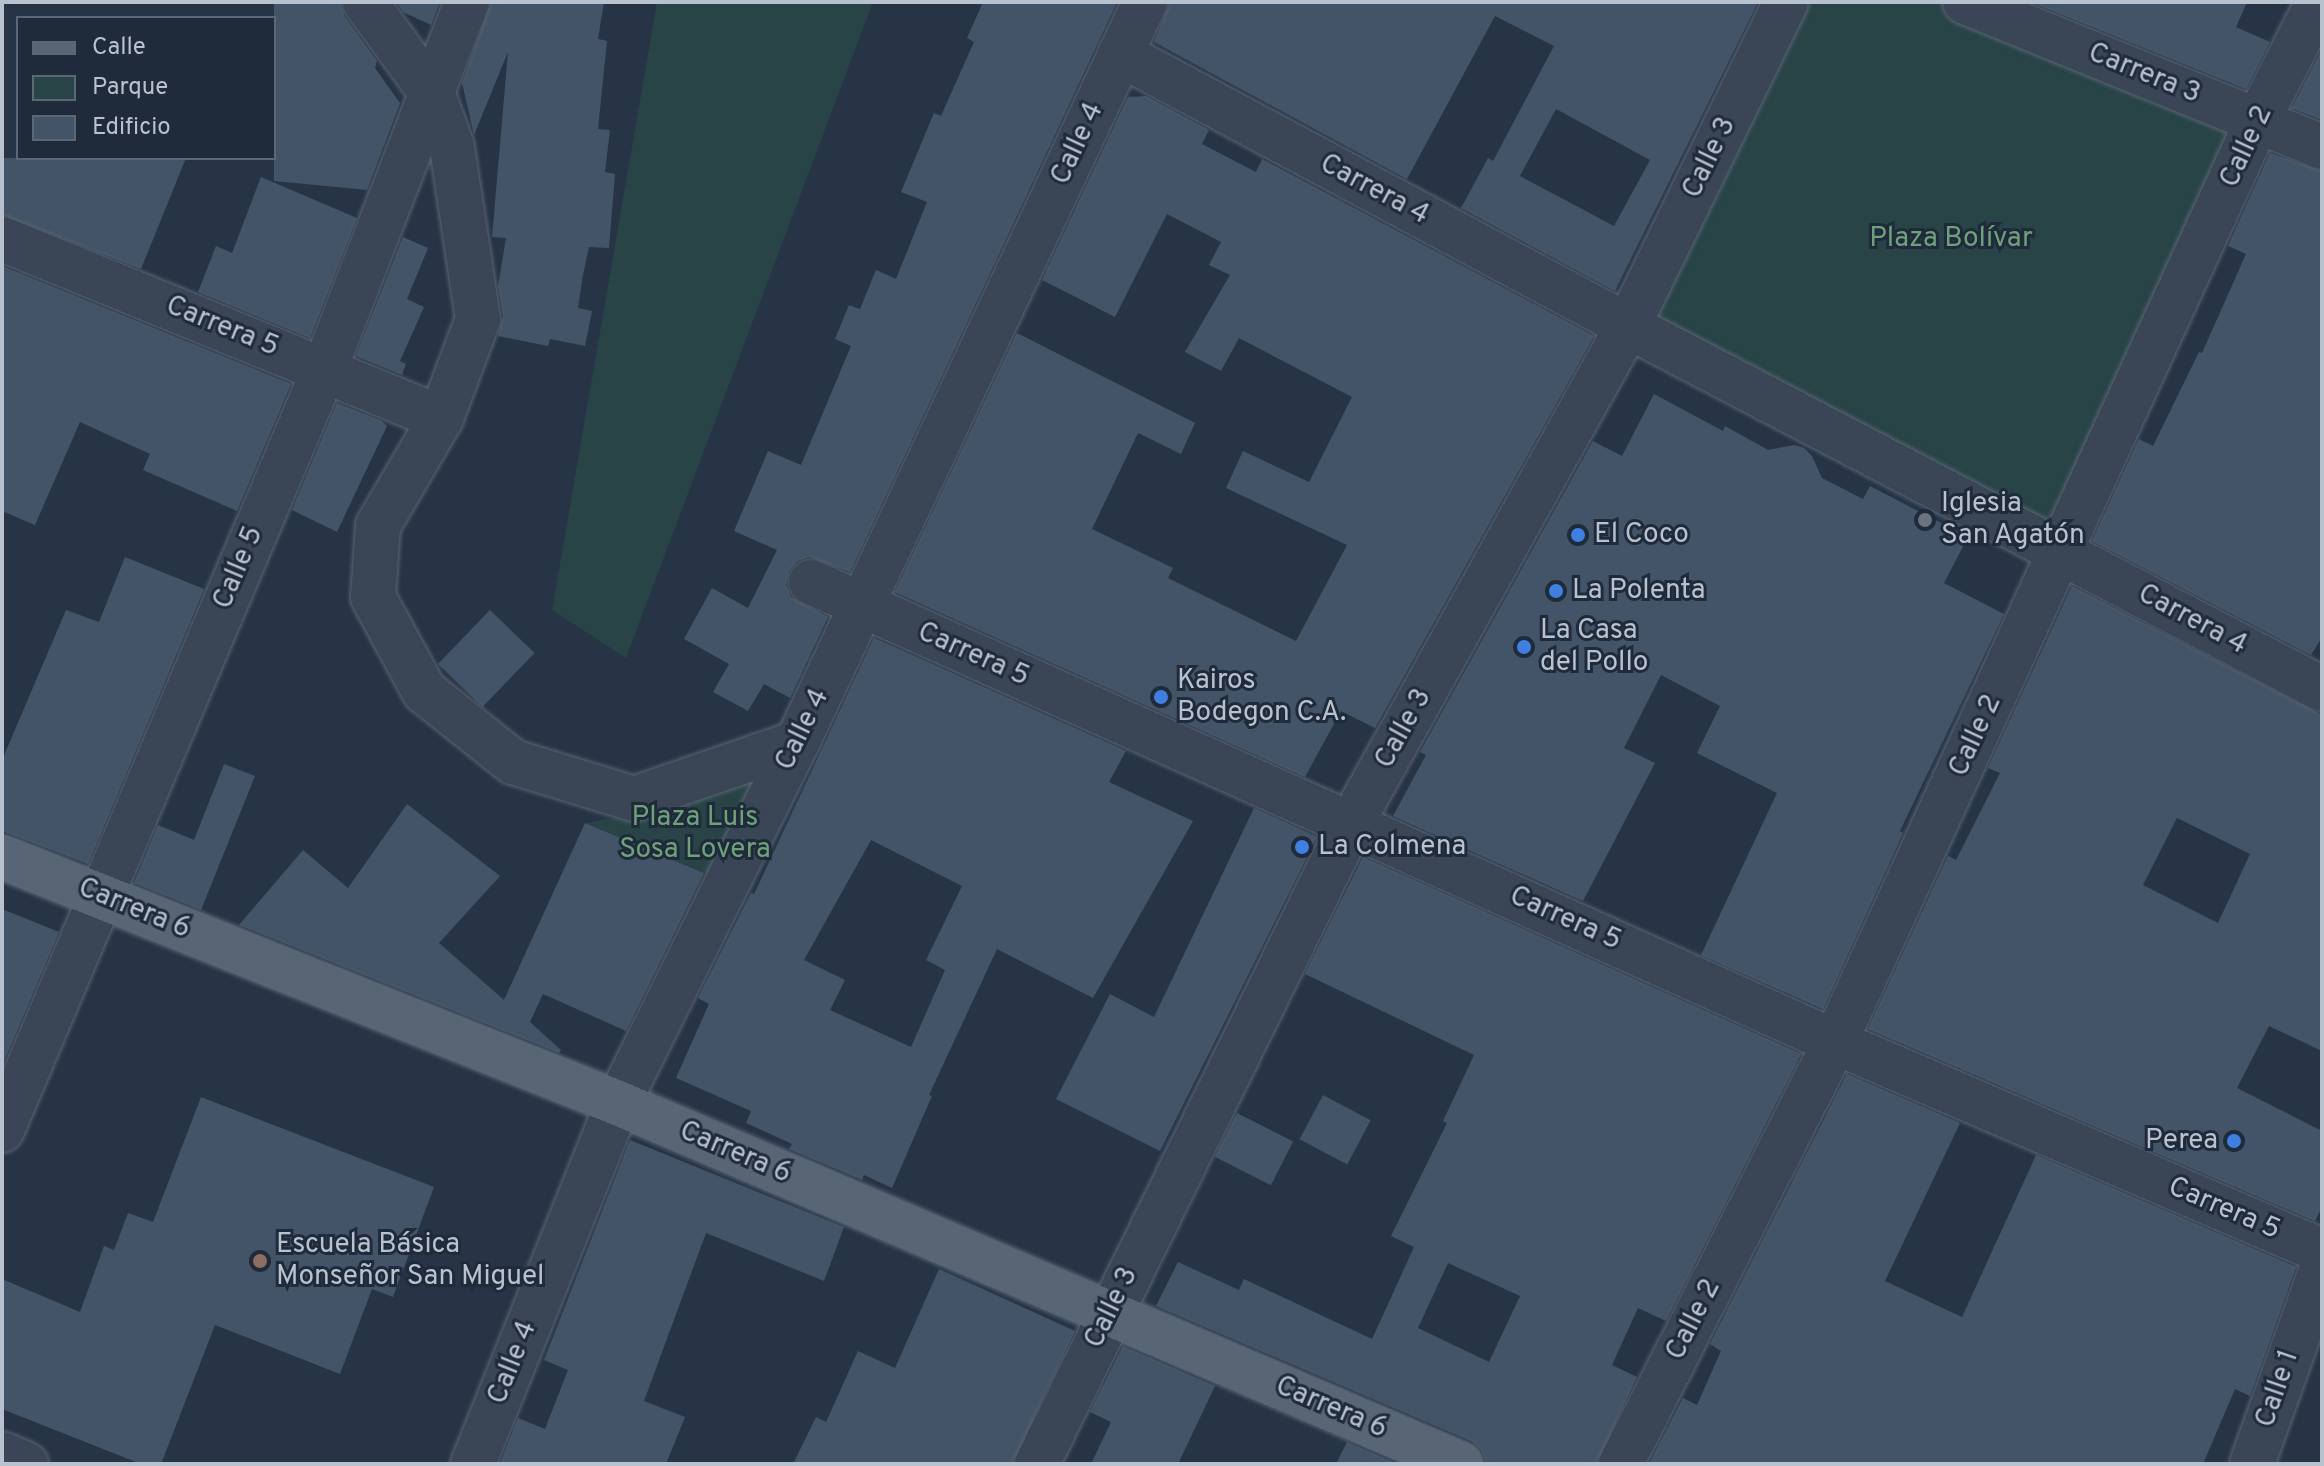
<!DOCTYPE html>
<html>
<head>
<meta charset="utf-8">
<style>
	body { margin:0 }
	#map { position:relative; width:2324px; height:1466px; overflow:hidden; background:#263446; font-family:Overpass,sans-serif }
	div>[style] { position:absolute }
	.green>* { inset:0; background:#284447 }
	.building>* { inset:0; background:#445468; transform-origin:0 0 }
	.roads { filter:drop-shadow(0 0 2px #596472) drop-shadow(0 0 2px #596472) }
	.minor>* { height:44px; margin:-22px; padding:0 22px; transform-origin:22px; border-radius:22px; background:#3a4655 }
	.major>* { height:44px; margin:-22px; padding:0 22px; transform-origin:22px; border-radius:22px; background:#586575 }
	.dots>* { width:22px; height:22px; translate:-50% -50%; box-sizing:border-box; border:4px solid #1f2b3b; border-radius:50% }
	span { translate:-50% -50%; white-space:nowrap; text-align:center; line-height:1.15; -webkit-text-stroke:6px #1f2b3b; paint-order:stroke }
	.street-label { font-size:28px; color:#b8c1ce }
	.park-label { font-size:28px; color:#6ea179 }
	.poi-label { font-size:28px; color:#b8c1ce }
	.left { translate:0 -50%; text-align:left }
	.right { translate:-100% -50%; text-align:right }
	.frame { position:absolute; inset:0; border:4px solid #b8c1ce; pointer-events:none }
	.legend { position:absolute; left:16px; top:16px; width:260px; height:144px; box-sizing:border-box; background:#1f2b3b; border:2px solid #5c6776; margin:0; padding:10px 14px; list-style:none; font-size:24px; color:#b8c1ce }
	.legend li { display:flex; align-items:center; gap:16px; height:40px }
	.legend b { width:40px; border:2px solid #5c6776 }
</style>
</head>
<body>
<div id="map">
	<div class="green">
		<i style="clip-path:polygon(657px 2px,873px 2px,626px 658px,552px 610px)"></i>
		<i style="clip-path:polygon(1786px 2px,1965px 2px,2258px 120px,2062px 550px,1628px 326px)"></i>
		<i style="clip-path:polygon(763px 773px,710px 875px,585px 823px,678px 807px)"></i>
	</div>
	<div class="building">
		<i style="clip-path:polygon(274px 2px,340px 2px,345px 17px,377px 61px,375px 68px,400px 103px,367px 190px,274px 181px)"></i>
		<i style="clip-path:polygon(396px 2px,440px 2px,431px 25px,403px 12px)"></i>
		<i style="clip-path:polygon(491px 2px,604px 2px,598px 39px,607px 41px,598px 129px,610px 130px,605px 172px,615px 174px,609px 248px,589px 247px,583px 275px,578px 308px,592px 311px,585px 346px,550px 339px,548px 346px,498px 336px,503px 316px,498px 286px,506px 238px,492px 237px,508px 52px,474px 135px,462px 83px)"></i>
		<i style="clip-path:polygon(983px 2px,1117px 2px,850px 572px,809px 557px,797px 561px,789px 571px,786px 585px,791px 597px,828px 617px,790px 698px,764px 684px,748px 711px,713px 692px,729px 664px,684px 639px,712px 588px,748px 608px,777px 550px,734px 531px,768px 451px,801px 465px,851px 346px,835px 339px,849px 305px,860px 309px,876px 270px,896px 279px,927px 202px,901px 192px,934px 113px,941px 116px,974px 42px,967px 38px)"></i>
		<i style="clip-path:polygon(evenodd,1170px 2px,1758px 2px,1615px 291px,1461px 208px,1488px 158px,1493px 161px,1554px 46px,1495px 16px,1407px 179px,1154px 42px,1170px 2px,1556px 109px,1650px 160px,1614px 226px,1520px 176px,1556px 109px)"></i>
		<i style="clip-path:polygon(2031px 2px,2247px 2px,2236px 27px,2270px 42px,2246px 89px)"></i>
		<i style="clip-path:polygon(2322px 49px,2322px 120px,2292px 108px)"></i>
		<i style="clip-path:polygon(1146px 96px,1209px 130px,1202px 144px,1256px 172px,1262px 159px,1594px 336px,1375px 728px,1341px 711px,1305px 777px,895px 592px,1017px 333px,1195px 423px,1181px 454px,1138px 433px,1092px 529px,1173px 568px,1168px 578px,1296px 641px,1347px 545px,1226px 488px,1243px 451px,1309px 482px,1352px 397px,1239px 338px,1221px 371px,1185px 352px,1230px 275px,1209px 265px,1221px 242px,1167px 214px,1115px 317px,1042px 280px,1128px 97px)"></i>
		<i style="clip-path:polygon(2270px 153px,2322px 171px,2322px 637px,2311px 655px,2092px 541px,2139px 439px,2153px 446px,2199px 352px,2202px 353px,2246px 254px,2228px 246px)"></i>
		<i style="clip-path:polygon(2px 158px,186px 158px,141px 269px,2px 215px)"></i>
		<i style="clip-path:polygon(261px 177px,357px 218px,310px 338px,198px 292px,216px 246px,232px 253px)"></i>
		<i style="clip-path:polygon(403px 237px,428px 248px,407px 299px,424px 307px,400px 361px,406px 364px,402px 375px,356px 356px)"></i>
		<i style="clip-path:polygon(2px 266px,291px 384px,237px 511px,143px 470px,150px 454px,80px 422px,35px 525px,2px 511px)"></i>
		<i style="clip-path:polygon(1654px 394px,1723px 431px,1725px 426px,1768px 450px,1794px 445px,1804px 448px,1812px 456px,1822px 478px,1863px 499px,1870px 486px,1968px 537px,1944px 583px,2004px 614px,1900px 831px,1903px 833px,1823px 1009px,1701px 955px,1777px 793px,1697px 753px,1720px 706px,1661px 675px,1624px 748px,1655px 763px,1583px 901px,1393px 816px,1426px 755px,1420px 752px,1593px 441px,1622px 456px)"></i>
		<i style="clip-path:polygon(337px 403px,382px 421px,387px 426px,337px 532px,292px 510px)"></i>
		<i style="clip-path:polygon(125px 557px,204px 589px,88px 864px,2px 831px,2px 760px,66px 610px,99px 622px)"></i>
		<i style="clip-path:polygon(evenodd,2072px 586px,2322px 715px,2322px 1051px,2269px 1026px,2237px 1088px,2322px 1131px,2322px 1207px,2315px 1221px,1868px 1029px,1948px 856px,1956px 860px,2000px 773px,1988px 768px,2072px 586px,2177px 818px,2250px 854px,2218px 923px,2143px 885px,2177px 818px)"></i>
		<i style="left:490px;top:610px;width:62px;height:75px;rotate:44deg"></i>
		<i style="clip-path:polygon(evenodd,874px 638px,1126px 751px,1109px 782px,1193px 821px,1093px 998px,997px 949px,929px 1095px,932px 1096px,892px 1188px,864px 1175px,862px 1180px,789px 1149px,792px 1144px,746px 1123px,751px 1111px,676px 1078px,709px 1004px,698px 998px,751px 893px,754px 894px,874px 638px,871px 840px,962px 886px,926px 960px,945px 970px,911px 1047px,830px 1010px,845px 980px,804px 960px,871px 840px)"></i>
		<i style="clip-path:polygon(224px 764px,255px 776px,201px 910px,134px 883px,158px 825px,194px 840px)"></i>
		<i style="clip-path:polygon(407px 804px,500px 876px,439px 943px,504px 1000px,585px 823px,704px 873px,626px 1031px,543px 994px,530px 1022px,561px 1050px,559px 1053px,239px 925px,303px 850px,348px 888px)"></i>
		<i style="clip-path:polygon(1254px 808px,1317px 837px,1160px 1151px,1056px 1099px,1110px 994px,1154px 1017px)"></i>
		<i style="clip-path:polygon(evenodd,1363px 857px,1801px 1054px,1666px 1321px,1638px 1308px,1612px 1365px,1637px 1377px,1596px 1464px,1486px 1464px,1481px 1450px,1471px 1441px,1156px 1306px,1178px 1262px,1239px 1290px,1244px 1279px,1372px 1339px,1389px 1302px,1414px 1247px,1391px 1236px,1447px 1123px,1443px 1121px,1474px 1055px,1305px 974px,1363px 857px,1448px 1263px,1520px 1296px,1489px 1362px,1418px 1328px,1448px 1263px)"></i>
		<i style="clip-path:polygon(2px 909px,59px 932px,2px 1066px)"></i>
		<i style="clip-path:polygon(1847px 1074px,1960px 1123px,1885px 1281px,1962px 1317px,2036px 1155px,2296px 1267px,2250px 1396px,2235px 1389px,2203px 1464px,1649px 1464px,1683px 1398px,1697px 1405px,1721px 1351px,1710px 1344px)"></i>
		<i style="left:1323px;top:1095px;width:54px;height:50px;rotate:28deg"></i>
		<i style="clip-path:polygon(201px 1097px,434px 1187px,393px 1297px,372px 1289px,340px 1374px,215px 1325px,161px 1464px,141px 1464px,2px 1409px,2px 1279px,80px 1312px,104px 1246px,114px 1250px,128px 1213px,153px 1222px)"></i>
		<i style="left:1237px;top:1113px;width:63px;height:49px;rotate:27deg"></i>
		<i style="clip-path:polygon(630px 1140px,844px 1227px,824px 1281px,706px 1233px,644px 1401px,685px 1417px,666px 1464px,500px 1464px,518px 1418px,545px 1429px,568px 1370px,544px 1360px)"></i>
		<i style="clip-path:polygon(939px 1269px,1075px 1331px,1012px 1464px,793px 1464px,816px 1417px,826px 1422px,858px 1351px,895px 1368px)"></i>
		<i style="clip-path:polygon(1123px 1346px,1215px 1386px,1178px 1464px,1091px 1464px,1111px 1422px,1090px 1412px)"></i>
		<i style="clip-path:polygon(1347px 1442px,1398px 1464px,1336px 1464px)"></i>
	</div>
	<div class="roads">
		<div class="minor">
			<i style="left:365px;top:2px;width:115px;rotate:53.8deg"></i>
			<i style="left:433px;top:95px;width:55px;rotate:69.9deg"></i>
			<i style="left:452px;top:147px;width:174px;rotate:81.4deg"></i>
			<i style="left:478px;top:319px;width:106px;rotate:110.5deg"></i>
			<i style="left:441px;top:418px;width:125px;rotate:120.3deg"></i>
			<i style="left:378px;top:526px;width:71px;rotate:94deg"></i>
			<i style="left:373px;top:597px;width:107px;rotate:61.5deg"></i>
			<i style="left:424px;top:691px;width:114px;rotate:38.6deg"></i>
			<i style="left:513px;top:762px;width:127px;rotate:17deg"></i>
			<i style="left:634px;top:799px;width:172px;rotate:-19deg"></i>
			<i style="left:1965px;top:2px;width:385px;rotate:22.1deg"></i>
			<i style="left:1120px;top:54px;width:576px;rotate:28.17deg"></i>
			<i style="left:1628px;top:326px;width:783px;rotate:27.61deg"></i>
			<i style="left:2px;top:239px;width:474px;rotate:22.2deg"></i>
			<i style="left:811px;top:582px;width:1123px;rotate:24.19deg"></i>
			<i style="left:1835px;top:1042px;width:530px;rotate:23.23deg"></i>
			<i style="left:2px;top:1130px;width:828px;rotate:-67.03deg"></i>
			<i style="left:325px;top:368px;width:393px;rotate:-68.8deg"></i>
			<i style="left:2px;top:1454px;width:26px;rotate:23deg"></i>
			<i style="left:473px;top:1464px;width:389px;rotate:-68.1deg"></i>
			<i style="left:618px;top:1103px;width:402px;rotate:-63.6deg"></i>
			<i style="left:797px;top:743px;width:819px;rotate:-64.84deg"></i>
			<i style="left:1037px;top:1464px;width:715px;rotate:-63.86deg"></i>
			<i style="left:1352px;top:822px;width:568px;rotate:-60.91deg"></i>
			<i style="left:1628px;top:326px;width:360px;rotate:-64deg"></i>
			<i style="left:1621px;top:1464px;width:473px;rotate:-63.1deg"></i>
			<i style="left:1835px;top:1042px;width:1014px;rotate:-65.36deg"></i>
			<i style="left:2258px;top:120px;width:132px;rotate:-63deg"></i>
			<i style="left:2252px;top:1464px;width:207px;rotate:-70.3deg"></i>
		</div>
		<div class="major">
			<i style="left:2px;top:857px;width:663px;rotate:21.77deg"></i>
			<i style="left:618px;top:1103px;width:917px;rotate:23.18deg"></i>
		</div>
	</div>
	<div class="dots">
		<i style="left:1925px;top:520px;background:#6b7280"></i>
		<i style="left:1578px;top:535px;background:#3f7fe0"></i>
		<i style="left:1556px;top:591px;background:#3f7fe0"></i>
		<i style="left:1524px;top:647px;background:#3f7fe0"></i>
		<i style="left:1161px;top:697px;background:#3f7fe0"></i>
		<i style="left:1302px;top:847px;background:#3f7fe0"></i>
		<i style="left:2234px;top:1141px;background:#3f7fe0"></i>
		<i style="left:260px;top:1261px;background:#8d6e63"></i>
	</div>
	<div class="street-label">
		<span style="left:2144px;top:74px;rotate:22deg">Carrera 3</span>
		<span style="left:1078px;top:144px;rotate:-65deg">Calle 4</span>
		<span style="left:2247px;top:147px;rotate:-65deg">Calle 2</span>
		<span style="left:1710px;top:158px;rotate:-64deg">Calle 3</span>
		<span style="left:1374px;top:190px;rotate:28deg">Carrera 4</span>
		<span style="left:222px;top:327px;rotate:22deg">Carrera 5</span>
		<span style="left:239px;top:568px;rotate:-67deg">Calle 5</span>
		<span style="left:2192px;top:620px;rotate:28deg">Carrera 4</span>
		<span style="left:973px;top:655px;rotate:24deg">Carrera 5</span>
		<span style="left:1404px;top:729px;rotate:-61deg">Calle 3</span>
		<span style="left:803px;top:730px;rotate:-64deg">Calle 4</span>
		<span style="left:1976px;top:736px;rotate:-65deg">Calle 2</span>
		<span style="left:134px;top:909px;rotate:22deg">Carrera 6</span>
		<span style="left:1565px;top:919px;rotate:24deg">Carrera 5</span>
		<span style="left:735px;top:1153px;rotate:23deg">Carrera 6</span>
		<span style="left:2224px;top:1209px;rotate:23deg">Carrera 5</span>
		<span style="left:1112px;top:1308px;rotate:-64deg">Calle 3</span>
		<span style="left:1694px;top:1320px;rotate:-63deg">Calle 2</span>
		<span style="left:513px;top:1363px;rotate:-68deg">Calle 4</span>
		<span style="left:2278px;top:1389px;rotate:-71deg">Calle 1</span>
		<span style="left:1331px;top:1408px;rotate:23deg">Carrera 6</span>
	</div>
	<div class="park-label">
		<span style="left:1951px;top:239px">Plaza Bolívar</span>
		<span style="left:695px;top:834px">Plaza Luis<br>Sosa Lovera</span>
	</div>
	<div class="poi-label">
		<span class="left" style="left:1941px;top:520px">Iglesia<br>San Agatón</span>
		<span class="left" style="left:1594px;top:535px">El Coco</span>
		<span class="left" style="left:1572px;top:591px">La Polenta</span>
		<span class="left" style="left:1540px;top:647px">La Casa<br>del Pollo</span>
		<span class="left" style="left:1177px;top:697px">Kairos<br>Bodegon C.A.</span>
		<span class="left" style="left:1318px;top:847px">La Colmena</span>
		<span class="right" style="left:2218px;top:1141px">Perea</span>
		<span class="left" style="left:276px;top:1261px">Escuela Básica<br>Monseñor San Miguel</span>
	</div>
	<div class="frame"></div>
	<ul class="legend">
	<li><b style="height:10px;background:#586575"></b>Calle</li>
	<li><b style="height:22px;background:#284447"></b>Parque</li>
	<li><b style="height:22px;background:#445468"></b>Edificio</li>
	</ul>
</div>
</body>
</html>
